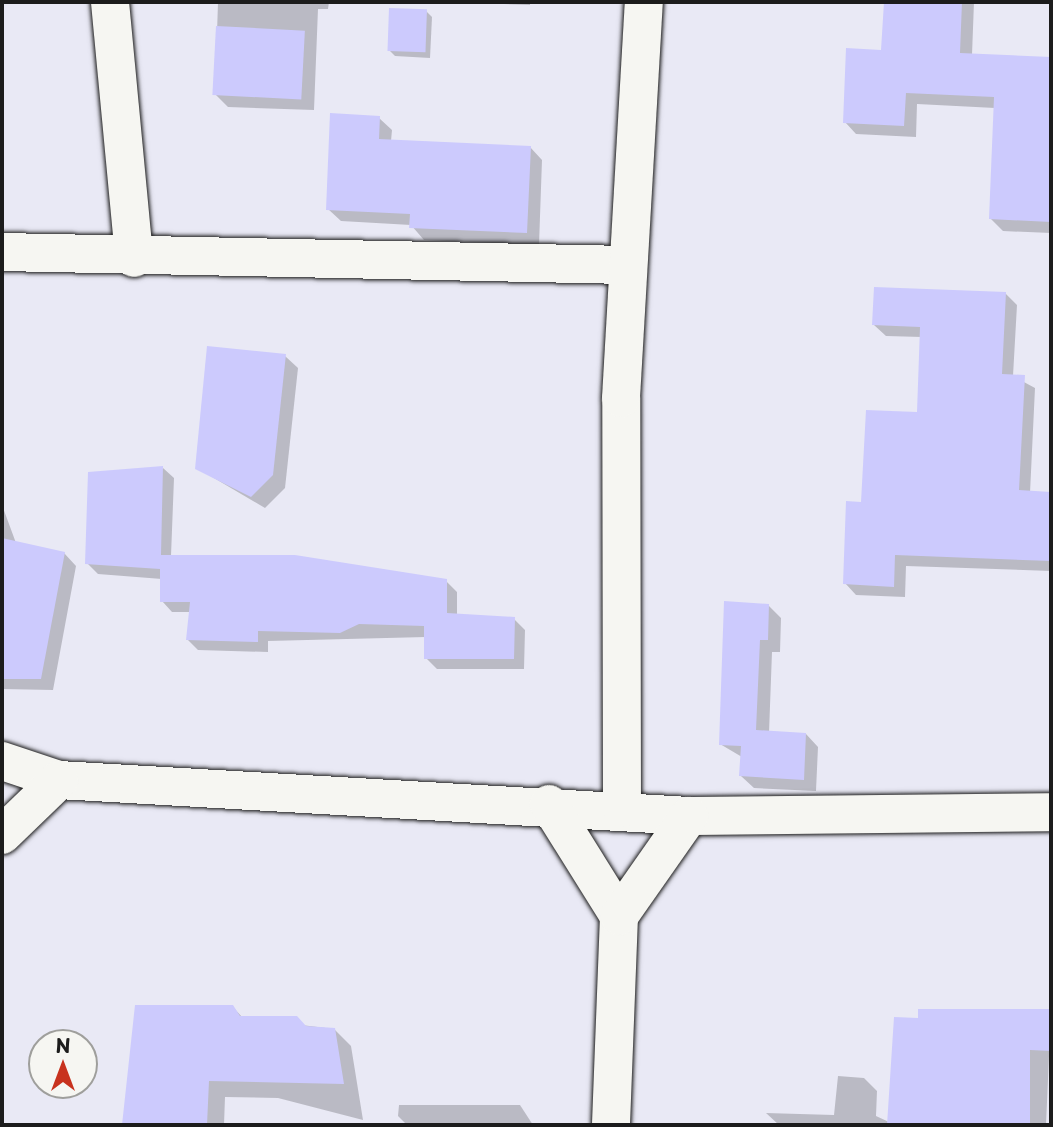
<!DOCTYPE html>
<html>
<head>
<meta charset="utf-8">
<style>
	body { margin:0 }
	#map { position:relative; width:1053px; height:1127px; overflow:hidden; background:#e9e9f5; font-family:"Playpen Sans",sans-serif }
	div>[style] { position:absolute }
	.shadow>* { inset:0; background:#0003 }
	.building>* { inset:0; background:#cccafd; transform-origin:0 0 }
	.roads { filter:drop-shadow(0 0 2px #1c1c1c) drop-shadow(0 0 2px #1c1c1c) }
	.minor>* { height:38px; margin:-19px; padding:0 19px; transform-origin:19px; border-radius:19px; background:#f6f6f2 }
	span { translate:-50% -50%; white-space:nowrap; text-align:center; line-height:1.15; -webkit-text-stroke:5px #f6f6f2; paint-order:stroke }
	.frame { position:absolute; inset:0; border:4px solid #1c1c1c; pointer-events:none }
	.north { position:absolute; left:28px; top:1029px; width:70px; height:70px; box-sizing:border-box; background:#f6f6f2; border:2px solid #9f9f9c; border-radius:50%; rotate:0deg; font-size:19px; font-weight:700; line-height:28px; text-align:center; color:#1c1c1c }
	.north::after { content:''; display:block; margin:auto; width:24px; height:32px; background:#c8321e; clip-path:polygon(50% 0,100% 100%,50% 72%,0 100%) }
</style>
</head>
<body>
<div id="map">
	<div class="shadow">
		<i style="clip-path:polygon(218px 2px,329px 2px,328px 9px,318px 9px,314px 110px,228px 107px,215px 94px)"></i>
		<i style="clip-path:polygon(454px 2px,530px 2px,530px 5px)"></i>
		<i style="clip-path:polygon(886px 2px,974px 2px,972px 55px,1051px 59px,1051px 233px,1003px 231px,991px 219px,995px 108px,917px 104px,916px 137px,856px 134px,845px 122px,883px 52px)"></i>
		<i style="clip-path:polygon(426px 11px,432px 17px,430px 58px,395px 56px,389px 50px)"></i>
		<i style="clip-path:polygon(379px 118px,392px 130px,391px 141px,530px 147px,542px 160px,539px 245px,424px 240px,411px 225px,341px 221px,328px 209px)"></i>
		<i style="clip-path:polygon(1005px 293px,1017px 305px,1013px 376px,1035px 388px,1030px 493px,1051px 494px,1051px 571px,906px 566px,905px 597px,856px 595px,845px 583px,863px 504px,919px 414px,922px 337px,886px 336px,874px 325px)"></i>
		<i style="clip-path:polygon(285px 356px,298px 368px,285px 488px,265px 508px,197px 468px)"></i>
		<i style="clip-path:polygon(163px 468px,174px 478px,171px 556px,446px 581px,457px 592px,457px 615px,514px 619px,525px 630px,524px 669px,437px 669px,426px 658px,426px 637px,268px 641px,268px 652px,198px 650px,187px 639px,190px 612px,172px 612px,162px 601px,162px 579px,98px 574px,87px 563px)"></i>
		<i style="clip-path:polygon(2px 505px,16px 543px,64px 553px,76px 566px,53px 690px,2px 689px)"></i>
		<i style="clip-path:polygon(768px 605px,781px 618px,780px 652px,772px 652px,769px 733px,806px 734px,818px 747px,816px 791px,754px 788px,741px 776px,742px 757px,720px 744px)"></i>
		<i style="clip-path:polygon(136px 1006px,232px 1006px,243px 1018px,334px 1029px,351px 1046px,363px 1120px,278px 1098px,225px 1097px,224px 1125px,125px 1125px)"></i>
		<i style="clip-path:polygon(920px 1011px,1051px 1011px,1046px 1125px,779px 1125px,766px 1113px,834px 1115px,838px 1076px,864px 1078px,877px 1091px,876px 1116px,889px 1122px)"></i>
		<i style="clip-path:polygon(399px 1105px,520px 1105px,533px 1125px,407px 1125px,398px 1116px)"></i>
	</div>
	<div class="building">
		<i style="clip-path:polygon(884px 2px,962px 2px,960px 53px,1051px 57px,1051px 222px,989px 219px,994px 97px,906px 93px,904px 126px,843px 123px,846px 48px,881px 50px)"></i>
		<i style="left:389px;top:8px;width:38px;height:43px;rotate:2deg"></i>
		<i style="left:216px;top:26px;width:89px;height:69px;rotate:3deg"></i>
		<i style="clip-path:polygon(330px 113px,380px 116px,379px 139px,531px 146px,527px 233px,409px 228px,410px 214px,326px 210px)"></i>
		<i style="clip-path:polygon(874px 287px,1006px 292px,1002px 374px,1025px 375px,1019px 490px,1051px 492px,1051px 561px,895px 555px,894px 587px,843px 584px,846px 501px,861px 502px,866px 410px,917px 412px,920px 327px,872px 325px)"></i>
		<i style="clip-path:polygon(207px 346px,286px 354px,273px 475px,251px 497px,195px 469px)"></i>
		<i style="clip-path:polygon(163px 466px,161px 555px,295px 555px,447px 579px,447px 613px,515px 617px,514px 659px,424px 659px,424px 626px,359px 624px,340px 633px,258px 631px,258px 642px,186px 640px,190px 602px,160px 602px,160px 569px,85px 564px,88px 472px)"></i>
		<i style="clip-path:polygon(2px 538px,65px 552px,41px 679px,2px 679px)"></i>
		<i style="clip-path:polygon(724px 601px,769px 604px,768px 640px,760px 640px,756px 730px,806px 733px,804px 780px,739px 776px,741px 746px,719px 745px)"></i>
		<i style="clip-path:polygon(135px 1005px,233px 1005px,240px 1016px,297px 1016px,306px 1026px,335px 1028px,344px 1084px,209px 1081px,207px 1125px,122px 1125px)"></i>
		<i style="clip-path:polygon(918px 1009px,1051px 1009px,1051px 1051px,1030px 1050px,1030px 1125px,887px 1125px,894px 1017px,918px 1018px)"></i>
	</div>
	<div class="roads">
		<div class="minor">
			<i style="left:110px;top:2px;width:257px;rotate:84.6deg"></i>
			<i style="left:2px;top:252px;width:624px;rotate:1.19deg"></i>
			<i style="left:2px;top:761px;width:60px;rotate:18.4deg"></i>
			<i style="left:59px;top:780px;width:631px;rotate:3.27deg"></i>
			<i style="left:689px;top:816px;width:362px;rotate:-0.6deg"></i>
			<i style="left:549px;top:804px;width:132px;rotate:58deg"></i>
			<i style="left:619px;top:916px;width:209px;rotate:92.2deg"></i>
			<i style="left:622px;top:808px;width:410px;rotate:-90.1deg"></i>
			<i style="left:621px;top:398px;width:397px;rotate:-86.7deg"></i>
			<i style="left:2px;top:835px;width:79px;rotate:-44deg"></i>
			<i style="left:619px;top:916px;width:122px;rotate:-55deg"></i>
		</div>
	</div>
	<div class="frame"></div>
	<div class="north">N</div>
</div>
</body>
</html>
